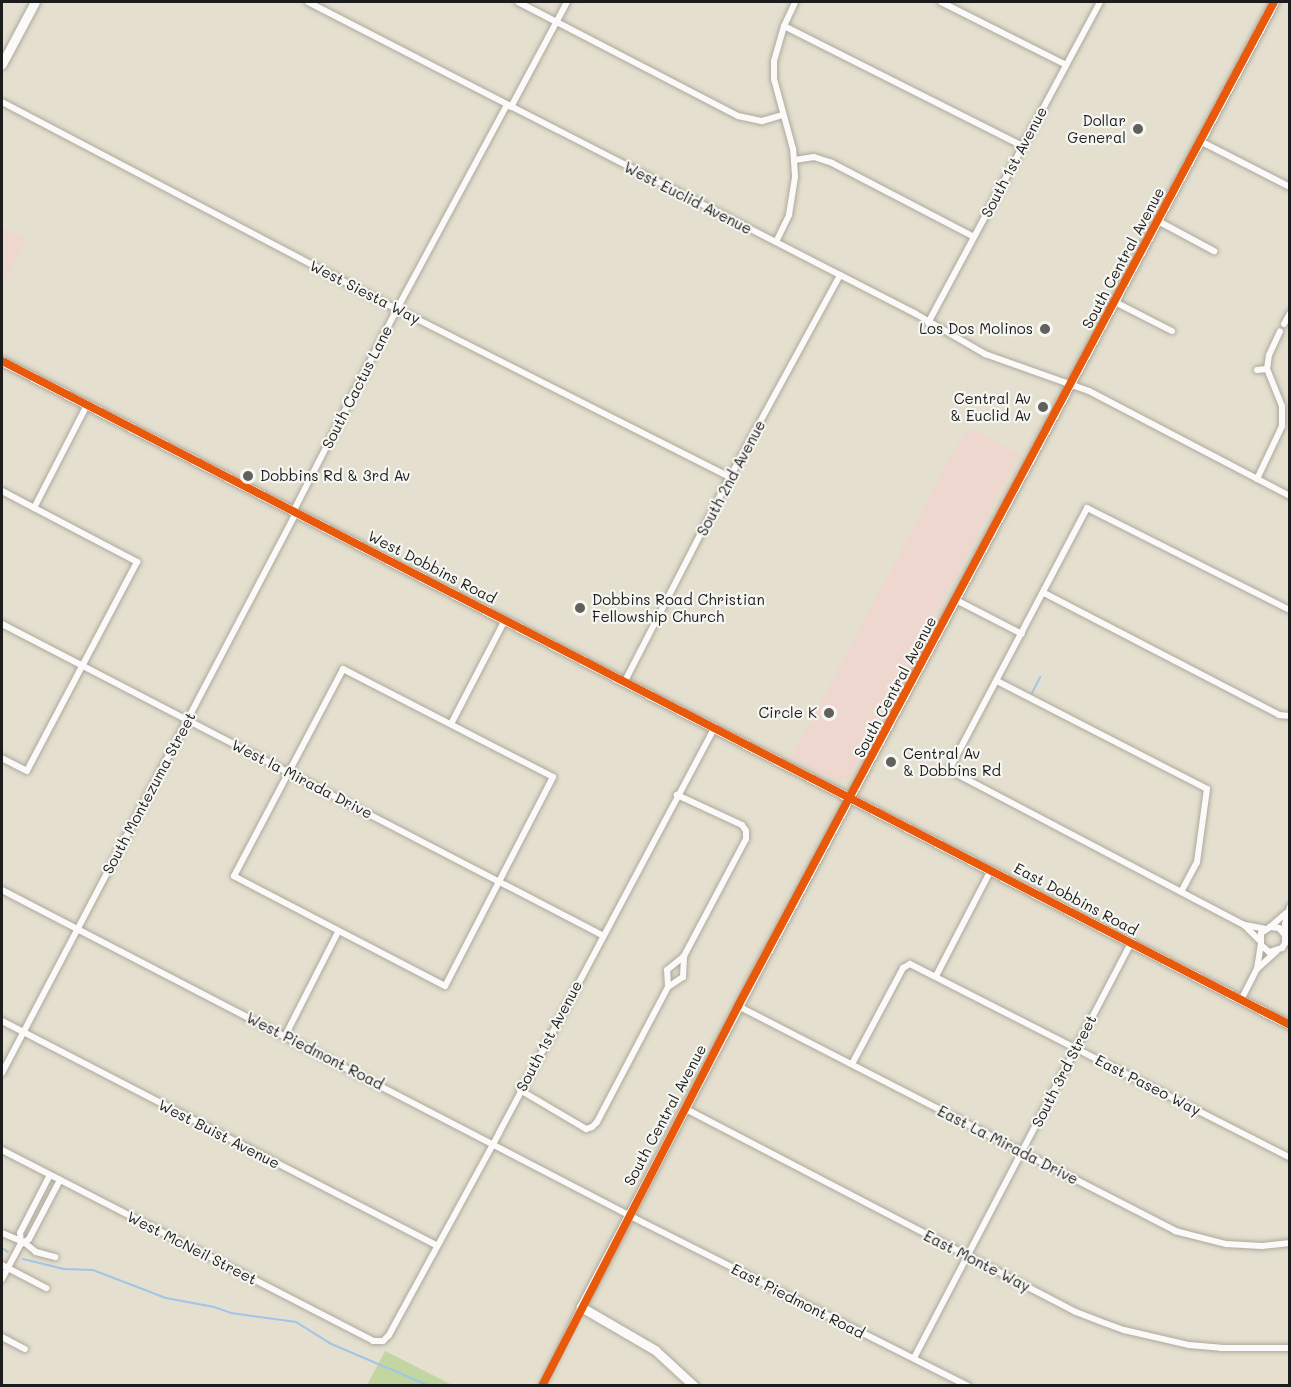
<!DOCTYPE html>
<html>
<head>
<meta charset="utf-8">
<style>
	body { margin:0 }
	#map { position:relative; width:1291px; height:1387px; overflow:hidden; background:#e4dfce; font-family:Mali,sans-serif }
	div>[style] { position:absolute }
	.built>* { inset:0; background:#eed7ce }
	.green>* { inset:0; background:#c1d6a0 }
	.stream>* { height:2px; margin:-1px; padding:0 1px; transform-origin:1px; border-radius:1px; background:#a1c5e9 }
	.roads { filter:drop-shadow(0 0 2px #aca99e) drop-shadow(0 0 2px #aca99e) }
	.street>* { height:6px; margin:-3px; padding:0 3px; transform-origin:3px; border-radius:3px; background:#fbfaf8 }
	.secondary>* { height:9px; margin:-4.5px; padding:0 4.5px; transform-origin:4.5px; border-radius:4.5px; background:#fbfaf8 }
	.cycleway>* { height:8px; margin:-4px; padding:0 4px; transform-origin:4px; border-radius:4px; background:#e8590c }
	.dots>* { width:16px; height:16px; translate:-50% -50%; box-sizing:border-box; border:3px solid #f6f6f2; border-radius:50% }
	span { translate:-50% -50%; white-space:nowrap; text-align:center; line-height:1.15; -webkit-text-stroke:4.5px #f6f6f2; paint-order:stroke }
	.poi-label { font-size:15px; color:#1c1c1c }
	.right { translate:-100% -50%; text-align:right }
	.left { translate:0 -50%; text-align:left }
	.street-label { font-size:15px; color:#1c1c1c }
	.frame { position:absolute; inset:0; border:3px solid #1c1c1c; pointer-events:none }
</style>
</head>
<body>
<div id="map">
	<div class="built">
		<i style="clip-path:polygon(2px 227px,26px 240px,2px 285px)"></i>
		<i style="clip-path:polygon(971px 429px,1020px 454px,850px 777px,845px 780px,836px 780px,791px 758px,963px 434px)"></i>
	</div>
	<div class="green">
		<i style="clip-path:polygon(385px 1351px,395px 1356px,452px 1385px,367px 1385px)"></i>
	</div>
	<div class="stream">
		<i style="left:1032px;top:693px;width:18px;rotate:-63deg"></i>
		<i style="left:2px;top:1248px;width:7px;rotate:34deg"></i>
		<i style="left:23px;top:1259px;width:42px;rotate:13.7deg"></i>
		<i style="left:64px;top:1269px;width:29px;rotate:2deg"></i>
		<i style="left:93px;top:1270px;width:78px;rotate:21deg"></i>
		<i style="left:166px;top:1298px;width:49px;rotate:10.6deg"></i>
		<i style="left:214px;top:1307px;width:18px;rotate:19deg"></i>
		<i style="left:231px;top:1313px;width:66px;rotate:7.9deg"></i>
		<i style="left:296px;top:1322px;width:39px;rotate:32deg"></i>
		<i style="left:329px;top:1343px;width:110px;rotate:23.1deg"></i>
	</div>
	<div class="roads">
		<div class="street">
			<i style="left:308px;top:2px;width:683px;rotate:27.16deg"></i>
			<i style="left:916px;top:314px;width:80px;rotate:30.1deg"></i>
			<i style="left:985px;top:354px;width:110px;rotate:19.6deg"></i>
			<i style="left:1089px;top:391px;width:227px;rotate:27.6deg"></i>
			<i style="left:518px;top:2px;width:248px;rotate:27.4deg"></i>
			<i style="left:738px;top:116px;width:25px;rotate:12deg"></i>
			<i style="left:762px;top:121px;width:22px;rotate:-16deg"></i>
			<i style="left:941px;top:2px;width:140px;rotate:26.7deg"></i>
			<i style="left:784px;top:26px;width:267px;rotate:26.7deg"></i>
			<i style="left:2px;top:102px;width:446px;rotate:27.7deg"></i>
			<i style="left:397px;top:309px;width:373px;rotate:26.8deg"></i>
			<i style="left:511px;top:107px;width:119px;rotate:-61.9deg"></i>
			<i style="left:1200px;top:141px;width:101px;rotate:27.1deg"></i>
			<i style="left:795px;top:160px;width:19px;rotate:-9deg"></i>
			<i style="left:814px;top:157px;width:19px;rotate:18deg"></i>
			<i style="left:832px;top:163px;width:160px;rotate:27.5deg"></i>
			<i style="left:1158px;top:221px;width:64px;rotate:28.2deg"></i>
			<i style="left:776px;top:242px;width:30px;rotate:-64deg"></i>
			<i style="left:789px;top:215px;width:39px;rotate:-81deg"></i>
			<i style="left:795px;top:176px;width:27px;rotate:-94deg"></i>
			<i style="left:793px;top:149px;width:73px;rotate:-105.2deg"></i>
			<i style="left:774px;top:79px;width:18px;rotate:-90deg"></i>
			<i style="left:774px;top:61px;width:36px;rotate:-74deg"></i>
			<i style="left:784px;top:26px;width:26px;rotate:-65deg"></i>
			<i style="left:1115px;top:302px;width:64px;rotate:27deg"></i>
			<i style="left:928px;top:323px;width:364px;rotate:-61.8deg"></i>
			<i style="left:1284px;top:324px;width:13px;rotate:-61deg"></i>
			<i style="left:1257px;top:370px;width:10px;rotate:-6deg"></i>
			<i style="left:1257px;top:479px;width:59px;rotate:-64.7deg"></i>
			<i style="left:1282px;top:426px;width:20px;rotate:-90deg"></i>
			<i style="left:1282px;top:406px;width:40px;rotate:-112deg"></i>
			<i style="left:1267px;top:369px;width:14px;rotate:-82deg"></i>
			<i style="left:1269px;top:355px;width:26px;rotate:-65deg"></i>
			<i style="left:2px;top:491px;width:153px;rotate:27.7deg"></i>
			<i style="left:137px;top:562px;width:236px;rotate:117.8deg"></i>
			<i style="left:27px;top:771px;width:28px;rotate:-153deg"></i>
			<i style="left:34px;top:508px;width:116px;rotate:-62.8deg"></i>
			<i style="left:293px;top:512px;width:228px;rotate:-62.9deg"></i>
			<i style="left:397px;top:309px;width:232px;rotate:-61.7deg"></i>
			<i style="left:1044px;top:593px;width:265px;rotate:27.4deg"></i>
			<i style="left:1279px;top:715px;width:11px;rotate:5deg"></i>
			<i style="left:956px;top:600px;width:74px;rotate:27.3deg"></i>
			<i style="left:2px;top:624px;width:676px;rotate:27.4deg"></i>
			<i style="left:343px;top:669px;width:236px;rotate:27.2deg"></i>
			<i style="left:553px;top:777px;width:235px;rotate:117.3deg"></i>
			<i style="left:445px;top:986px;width:238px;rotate:-152.5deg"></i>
			<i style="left:234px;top:876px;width:234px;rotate:-62.2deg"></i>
			<i style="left:997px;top:681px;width:236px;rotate:27.2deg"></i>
			<i style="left:1207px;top:789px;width:74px;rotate:97.8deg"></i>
			<i style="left:1197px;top:862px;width:34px;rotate:118deg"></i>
			<i style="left:624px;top:683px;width:232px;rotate:-62.8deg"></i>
			<i style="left:730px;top:477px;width:230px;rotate:-61.4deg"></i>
			<i style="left:451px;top:724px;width:117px;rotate:-62.6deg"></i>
			<i style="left:2px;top:890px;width:723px;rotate:27.42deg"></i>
			<i style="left:644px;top:1223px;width:363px;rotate:26.7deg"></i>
			<i style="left:1245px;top:925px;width:20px;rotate:11deg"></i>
			<i style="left:1270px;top:927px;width:21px;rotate:-41deg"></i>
			<i style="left:1285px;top:935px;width:9px;rotate:-131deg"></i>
			<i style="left:1279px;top:928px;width:9px;rotate:-174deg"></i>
			<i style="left:1270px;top:927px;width:11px;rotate:146deg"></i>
			<i style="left:1261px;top:933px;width:12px;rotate:90deg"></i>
			<i style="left:1261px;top:945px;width:11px;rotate:41deg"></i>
			<i style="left:1269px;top:952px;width:14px;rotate:-17deg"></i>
			<i style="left:1282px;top:948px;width:6px;rotate:-59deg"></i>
			<i style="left:1285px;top:943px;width:19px;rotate:-90deg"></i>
			<i style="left:1285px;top:924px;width:18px;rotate:-74deg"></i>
			<i style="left:1260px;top:941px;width:23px;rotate:-135deg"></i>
			<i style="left:1244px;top:925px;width:333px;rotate:-152.3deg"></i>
			<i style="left:949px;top:770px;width:296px;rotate:-62.2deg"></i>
			<i style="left:1087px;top:508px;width:227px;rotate:26.7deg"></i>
			<i style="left:1258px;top:968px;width:25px;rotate:-42deg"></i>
			<i style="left:936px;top:976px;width:119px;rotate:-62.6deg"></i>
			<i style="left:668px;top:987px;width:17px;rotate:-93deg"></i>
			<i style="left:667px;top:970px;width:22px;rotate:-39deg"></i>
			<i style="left:1241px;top:1000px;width:35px;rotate:-63deg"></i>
			<i style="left:1257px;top:969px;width:24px;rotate:-81deg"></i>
			<i style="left:738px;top:1006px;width:492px;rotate:27.2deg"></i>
			<i style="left:1175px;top:1231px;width:53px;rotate:14.3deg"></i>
			<i style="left:1226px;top:1244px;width:36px;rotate:3deg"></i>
			<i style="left:1262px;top:1246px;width:28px;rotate:-6deg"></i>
			<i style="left:2px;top:1021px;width:490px;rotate:27.3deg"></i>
			<i style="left:285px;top:1036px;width:117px;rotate:-63deg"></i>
			<i style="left:852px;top:1064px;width:109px;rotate:-62deg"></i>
			<i style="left:903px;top:968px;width:8px;rotate:-30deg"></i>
			<i style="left:910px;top:964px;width:427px;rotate:27deg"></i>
			<i style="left:2px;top:1073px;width:632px;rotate:-62.3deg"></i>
			<i style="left:520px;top:1090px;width:77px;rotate:30.6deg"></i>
			<i style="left:586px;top:1129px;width:6px;rotate:-18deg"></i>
			<i style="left:592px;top:1127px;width:7px;rotate:-45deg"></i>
			<i style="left:597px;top:1122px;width:153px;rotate:-62.3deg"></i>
			<i style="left:668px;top:987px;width:18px;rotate:-34deg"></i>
			<i style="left:683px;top:977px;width:21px;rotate:-87deg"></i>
			<i style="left:684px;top:956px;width:132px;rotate:-62.1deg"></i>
			<i style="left:746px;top:839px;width:8px;rotate:-90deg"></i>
			<i style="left:746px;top:831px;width:7px;rotate:-124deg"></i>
			<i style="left:742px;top:825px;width:72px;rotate:-155.2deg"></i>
			<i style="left:684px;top:1108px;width:442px;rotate:27.5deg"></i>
			<i style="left:1076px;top:1312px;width:25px;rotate:21deg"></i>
			<i style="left:1099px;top:1321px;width:27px;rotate:20deg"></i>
			<i style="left:1124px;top:1330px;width:67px;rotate:13deg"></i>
			<i style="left:1189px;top:1345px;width:32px;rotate:5deg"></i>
			<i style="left:1221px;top:1348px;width:69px"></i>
			<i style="left:2px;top:1150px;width:417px;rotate:27.2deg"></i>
			<i style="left:373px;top:1341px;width:10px"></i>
			<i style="left:383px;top:1341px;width:8px;rotate:-45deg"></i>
			<i style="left:389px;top:1335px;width:230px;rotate:-61.4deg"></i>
			<i style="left:499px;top:1133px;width:459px;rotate:-62deg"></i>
			<i style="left:2px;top:1233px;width:25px;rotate:23deg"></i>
			<i style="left:25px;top:1243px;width:14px;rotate:39deg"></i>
			<i style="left:36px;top:1252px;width:20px;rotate:15deg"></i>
			<i style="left:21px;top:1244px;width:11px;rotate:-95deg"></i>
			<i style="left:20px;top:1233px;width:65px;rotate:-62.7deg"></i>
			<i style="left:2px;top:1265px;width:50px;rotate:27.6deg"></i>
			<i style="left:2px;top:1279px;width:40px;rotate:-62deg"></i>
			<i style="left:21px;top:1244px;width:9px;rotate:-32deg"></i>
			<i style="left:29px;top:1239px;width:67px;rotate:-62.3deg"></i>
			<i style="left:2px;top:1337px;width:26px;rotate:28deg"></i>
			<i style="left:914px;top:1358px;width:468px;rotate:-62.4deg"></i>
			<i style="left:542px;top:1386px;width:88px;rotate:-63.7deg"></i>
		</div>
		<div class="secondary">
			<i style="left:2px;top:64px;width:70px;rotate:-62deg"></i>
			<i style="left:2px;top:361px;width:1449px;rotate:27.27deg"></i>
			<i style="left:694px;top:1386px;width:53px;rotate:-137.3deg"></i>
			<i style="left:655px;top:1350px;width:86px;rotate:-149.8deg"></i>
			<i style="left:581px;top:1307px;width:403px;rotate:-62.4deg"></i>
			<i style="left:768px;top:950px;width:1075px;rotate:-61.91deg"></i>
		</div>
	</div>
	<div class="cycleway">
		<i style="left:2px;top:361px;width:1449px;rotate:27.27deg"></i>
		<i style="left:542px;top:1386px;width:428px;rotate:-62.7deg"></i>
		<i style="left:738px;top:1006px;width:1138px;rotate:-61.9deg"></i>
	</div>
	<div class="dots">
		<i style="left:1138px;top:129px;background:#62605a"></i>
		<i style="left:1045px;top:329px;background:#62605a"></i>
		<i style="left:1043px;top:407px;background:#62605a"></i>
		<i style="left:248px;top:476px;background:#62605a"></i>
		<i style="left:580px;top:608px;background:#62605a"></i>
		<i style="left:829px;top:713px;background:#62605a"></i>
		<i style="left:891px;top:762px;background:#62605a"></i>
	</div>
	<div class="poi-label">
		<span class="right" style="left:1126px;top:129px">Dollar<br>General</span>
		<span class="right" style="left:1033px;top:329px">Los Dos Molinos</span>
		<span class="right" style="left:1031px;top:407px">Central Av<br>&amp; Euclid Av</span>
		<span class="left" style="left:260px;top:476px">Dobbins Rd &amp; 3rd Av</span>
		<span class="left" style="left:592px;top:608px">Dobbins Road Christian<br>Fellowship Church</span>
		<span class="right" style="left:817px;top:713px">Circle K</span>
		<span class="left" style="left:903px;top:762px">Central Av<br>&amp; Dobbins Rd</span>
	</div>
	<div class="street-label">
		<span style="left:1014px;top:162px;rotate:-62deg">South 1st Avenue</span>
		<span style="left:688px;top:198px;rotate:27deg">West Euclid Avenue</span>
		<span style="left:1123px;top:258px;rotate:-62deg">South Central Avenue</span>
		<span style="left:365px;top:292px;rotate:27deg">West Siesta Way</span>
		<span style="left:357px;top:387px;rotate:-63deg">South Cactus Lane</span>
		<span style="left:731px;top:478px;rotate:-62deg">South 2nd Avenue</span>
		<span style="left:432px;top:567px;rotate:27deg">West Dobbins Road</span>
		<span style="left:895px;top:687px;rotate:-62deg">South Central Avenue</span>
		<span style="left:302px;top:779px;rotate:27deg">West la Mirada Drive</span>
		<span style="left:149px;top:793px;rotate:-62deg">South Montezuma Street</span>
		<span style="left:1076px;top:899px;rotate:28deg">East Dobbins Road</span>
		<span style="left:549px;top:1036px;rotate:-62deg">South 1st Avenue</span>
		<span style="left:315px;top:1051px;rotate:27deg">West Piedmont Road</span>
		<span style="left:1064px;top:1071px;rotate:-63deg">South 3rd Street</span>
		<span style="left:1148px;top:1085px;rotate:27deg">East Paseo Way</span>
		<span style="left:665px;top:1115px;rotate:-62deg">South Central Avenue</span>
		<span style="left:219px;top:1134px;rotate:27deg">West Buist Avenue</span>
		<span style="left:1008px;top:1145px;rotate:27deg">East La Mirada Drive</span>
		<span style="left:192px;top:1248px;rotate:27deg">West McNeil Street</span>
		<span style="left:977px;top:1261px;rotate:27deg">East Monte Way</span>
		<span style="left:798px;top:1301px;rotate:27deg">East Piedmont Road</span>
	</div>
	<div class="frame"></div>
</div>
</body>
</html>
